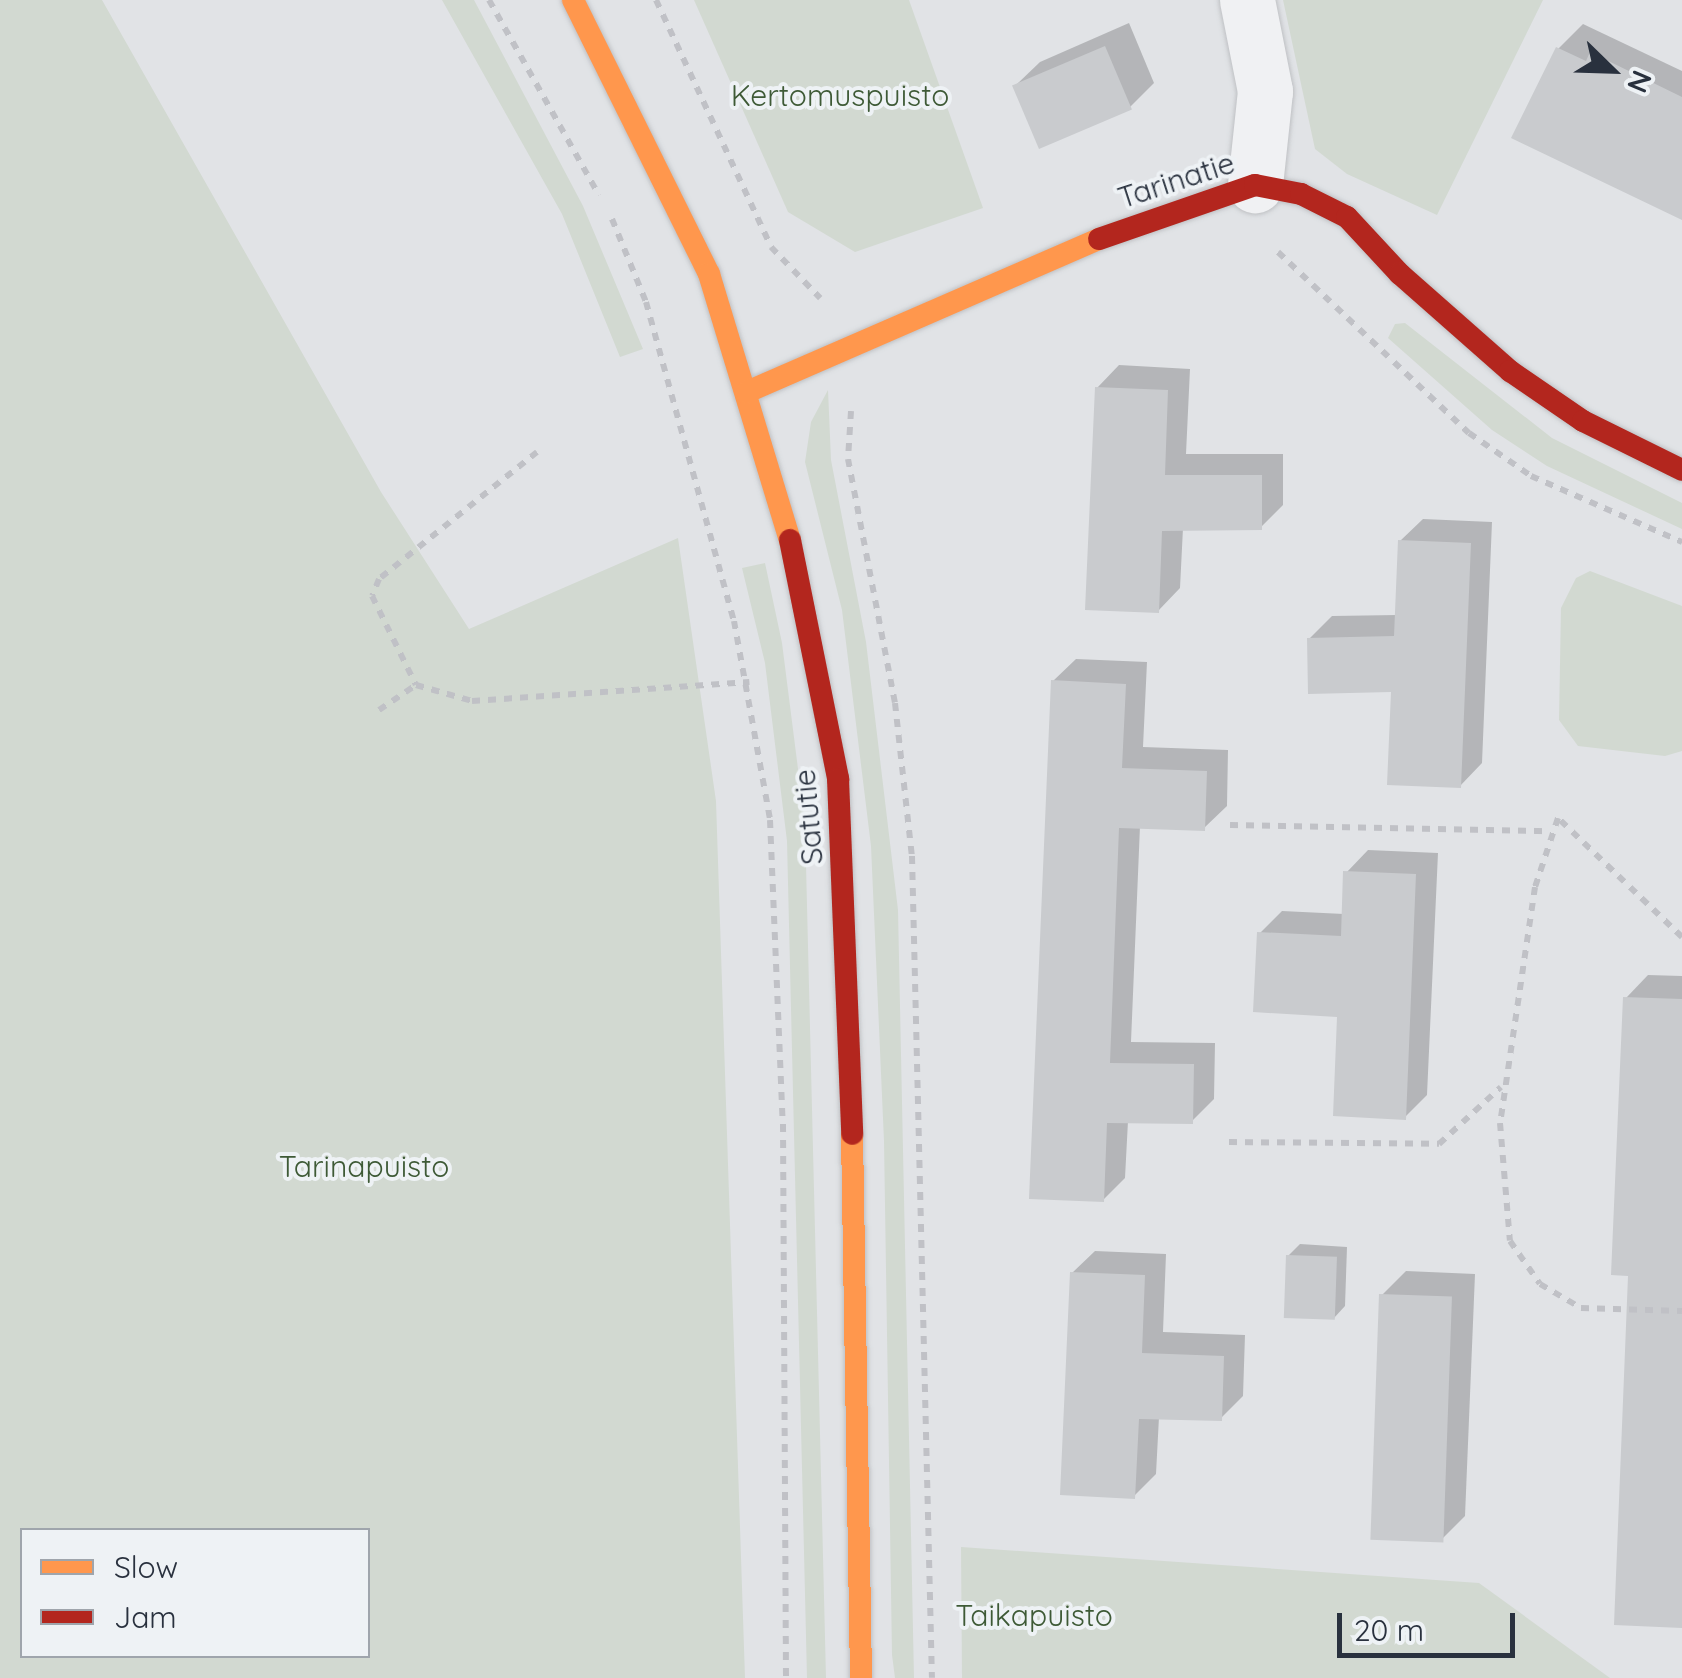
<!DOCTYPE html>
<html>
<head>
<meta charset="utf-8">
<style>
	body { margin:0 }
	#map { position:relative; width:1682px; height:1678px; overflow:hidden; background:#e1e3e6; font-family:Quicksand,sans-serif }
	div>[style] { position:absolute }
	.green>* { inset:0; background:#d2d9d1 }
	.shadow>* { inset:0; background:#0003 }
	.building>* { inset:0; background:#c9cbce; transform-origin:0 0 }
	.path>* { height:6px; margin-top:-3px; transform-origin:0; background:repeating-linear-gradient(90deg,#c0c1c6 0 8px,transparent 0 16px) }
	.roads { filter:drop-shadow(0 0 2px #bfc1c4) drop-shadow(0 0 2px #bfc1c4) }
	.street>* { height:55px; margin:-27.5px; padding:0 27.5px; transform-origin:27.5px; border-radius:27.5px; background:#f0f1f3 }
	.slow>* { height:22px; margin:-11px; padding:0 11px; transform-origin:11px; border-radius:11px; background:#ff974d }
	.jam>* { height:22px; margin:-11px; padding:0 11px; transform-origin:11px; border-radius:11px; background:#b3261e }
	span { translate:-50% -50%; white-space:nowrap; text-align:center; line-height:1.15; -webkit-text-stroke:8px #eef2f5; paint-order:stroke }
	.park-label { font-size:30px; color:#3e5a36 }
	.street-label { font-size:30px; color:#29313e }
	.legend { position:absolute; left:20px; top:1528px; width:350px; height:130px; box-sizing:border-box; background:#eef2f5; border:2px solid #9fa5ac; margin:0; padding:12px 18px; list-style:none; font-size:30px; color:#29313e }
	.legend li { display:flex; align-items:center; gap:20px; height:50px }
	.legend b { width:50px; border:2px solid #9fa5ac }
	.north { position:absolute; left:1562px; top:20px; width:100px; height:100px; -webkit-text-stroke:8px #eef2f5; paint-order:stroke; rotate:113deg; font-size:28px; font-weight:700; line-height:40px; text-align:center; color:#29313e }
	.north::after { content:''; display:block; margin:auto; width:35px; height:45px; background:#29313e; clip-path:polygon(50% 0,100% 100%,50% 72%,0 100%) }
	.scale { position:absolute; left:1337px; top:1613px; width:178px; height:45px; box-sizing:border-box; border:5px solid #29313e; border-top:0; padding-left:12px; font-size:30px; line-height:35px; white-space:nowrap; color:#29313e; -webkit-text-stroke:8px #eef2f5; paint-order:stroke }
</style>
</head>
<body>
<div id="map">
	<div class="green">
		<i style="clip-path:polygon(evenodd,0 0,102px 0,381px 492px,469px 629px,678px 538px,716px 801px,745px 1678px,0 1678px,0 0,22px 1530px,368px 1530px,368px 1656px,22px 1656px,22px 1530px)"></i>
		<i style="clip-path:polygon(442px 0,474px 0,583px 206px,643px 349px,620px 357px,562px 214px)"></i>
		<i style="clip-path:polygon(694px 0,909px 0,983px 208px,855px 252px,788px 212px)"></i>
		<i style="clip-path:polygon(1283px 0,1543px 0,1437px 215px,1347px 174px,1315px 149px)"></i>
		<i style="clip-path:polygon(1405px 323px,1552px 438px,1682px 503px,1682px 529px,1547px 466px,1492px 430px,1388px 338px,1395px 324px)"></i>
		<i style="clip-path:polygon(828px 390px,831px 460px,866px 642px,898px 910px,914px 1678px,895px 1678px,892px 1655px,884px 1141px,871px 846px,842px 610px,805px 462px,811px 422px)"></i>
		<i style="clip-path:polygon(765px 563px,782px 643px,805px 824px,826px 1678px,807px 1678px,787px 841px,765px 663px,742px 568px)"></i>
		<i style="clip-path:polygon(1590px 571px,1682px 606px,1682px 751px,1665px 756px,1578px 746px,1559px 720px,1561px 608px,1576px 578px)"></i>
		<i style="clip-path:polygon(961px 1547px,1479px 1583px,1610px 1678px,962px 1678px)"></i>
	</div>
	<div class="shadow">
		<i style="clip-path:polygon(1129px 23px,1154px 83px,1130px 107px,1015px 86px,1040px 62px)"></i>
		<i style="clip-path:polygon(1583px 24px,1682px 71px,1682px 218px,1558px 49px)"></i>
		<i style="clip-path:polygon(1119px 365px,1190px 369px,1186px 454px,1283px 454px,1283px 505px,1261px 527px,1183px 528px,1180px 588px,1158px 611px,1097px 388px)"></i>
		<i style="clip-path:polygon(1423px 519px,1492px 522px,1482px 763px,1460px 786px,1394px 690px,1309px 639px,1332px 616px,1397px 615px,1400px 541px)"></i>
		<i style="clip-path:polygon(1076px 659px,1147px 662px,1143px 747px,1228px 750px,1227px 806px,1204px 828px,1140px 826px,1131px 1042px,1215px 1043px,1214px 1099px,1192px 1121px,1128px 1121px,1125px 1178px,1103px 1200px,1053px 681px)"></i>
		<i style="clip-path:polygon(1368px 850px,1438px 853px,1427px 1095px,1405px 1117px,1340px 1015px,1260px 933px,1282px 911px,1344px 914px,1346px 873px)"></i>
		<i style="clip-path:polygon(1648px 975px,1682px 976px,1682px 1626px,1631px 1273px,1626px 998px)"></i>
		<i style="clip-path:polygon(1300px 1244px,1347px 1247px,1345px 1306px,1334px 1318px,1288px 1256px)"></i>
		<i style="clip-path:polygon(1095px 1251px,1166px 1254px,1163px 1332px,1245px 1335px,1243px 1396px,1221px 1418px,1159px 1417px,1156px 1474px,1134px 1496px,1072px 1273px)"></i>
		<i style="clip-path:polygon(1406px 1271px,1475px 1274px,1465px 1516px,1441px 1540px,1382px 1295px)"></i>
	</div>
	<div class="building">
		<i style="left:1105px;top:46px;width:69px;height:101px;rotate:67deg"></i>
		<i style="clip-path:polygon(1556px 47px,1586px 61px,1590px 52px,1682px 97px,1682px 220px,1511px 138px)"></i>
		<i style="clip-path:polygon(1095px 387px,1168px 390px,1165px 475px,1262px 475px,1262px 530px,1162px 531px,1159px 613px,1085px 610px)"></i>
		<i style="clip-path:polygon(1398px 540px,1471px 543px,1461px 788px,1387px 785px,1391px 692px,1308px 694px,1307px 638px,1394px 636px)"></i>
		<i style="clip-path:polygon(1051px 680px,1126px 684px,1122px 768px,1207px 771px,1205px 831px,1119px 828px,1110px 1063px,1194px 1064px,1193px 1124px,1107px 1123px,1104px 1202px,1029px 1199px)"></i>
		<i style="clip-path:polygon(1343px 871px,1416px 874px,1406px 1120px,1333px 1116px,1337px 1017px,1253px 1012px,1257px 932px,1341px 936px)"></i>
		<i style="clip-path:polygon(1623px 997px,1682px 999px,1682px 1628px,1614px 1625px,1628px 1276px,1611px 1275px)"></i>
		<i style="left:1286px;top:1255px;width:51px;height:63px;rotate:2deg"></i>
		<i style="clip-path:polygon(1070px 1272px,1145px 1275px,1142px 1353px,1224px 1356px,1222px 1421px,1139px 1419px,1135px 1499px,1060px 1495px)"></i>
		<i style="left:1379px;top:1294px;width:73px;height:246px;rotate:2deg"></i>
	</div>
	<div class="path">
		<i style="left:489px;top:0;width:224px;rotate:60.6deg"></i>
		<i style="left:656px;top:0;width:272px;rotate:65deg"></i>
		<i style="left:771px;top:247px;width:71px;rotate:46.1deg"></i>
		<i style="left:612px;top:219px;width:90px;rotate:67.7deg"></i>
		<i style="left:646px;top:302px;width:331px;rotate:74.6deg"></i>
		<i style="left:734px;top:621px;width:202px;rotate:79.7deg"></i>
		<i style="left:770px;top:820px;width:304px;rotate:87.6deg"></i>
		<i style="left:783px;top:1124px;width:554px;rotate:89.69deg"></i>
		<i style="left:1278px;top:252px;width:263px;rotate:43.5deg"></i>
		<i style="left:1469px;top:433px;width:75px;rotate:34.7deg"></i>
		<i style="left:1531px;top:476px;width:165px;rotate:23.6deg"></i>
		<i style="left:851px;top:411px;width:48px;rotate:93.6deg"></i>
		<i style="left:848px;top:459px;width:248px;rotate:79.1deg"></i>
		<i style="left:895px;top:703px;width:154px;rotate:83.7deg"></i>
		<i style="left:912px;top:856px;width:822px;rotate:88.61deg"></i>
		<i style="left:537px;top:452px;width:203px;rotate:141.2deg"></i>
		<i style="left:379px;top:579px;width:18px;rotate:112deg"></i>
		<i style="left:372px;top:596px;width:99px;rotate:63.7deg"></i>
		<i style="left:416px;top:685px;width:58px;rotate:15.9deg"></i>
		<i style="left:472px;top:701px;width:278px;rotate:-3.9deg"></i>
		<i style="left:379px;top:710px;width:45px;rotate:-34deg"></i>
		<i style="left:1230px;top:825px;width:320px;rotate:1.1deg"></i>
		<i style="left:1682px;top:937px;width:172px;rotate:-136.2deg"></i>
		<i style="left:1558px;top:818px;width:73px;rotate:108.4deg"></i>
		<i style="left:1535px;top:887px;width:239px;rotate:98.4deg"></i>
		<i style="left:1500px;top:1123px;width:118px;rotate:85.2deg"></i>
		<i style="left:1510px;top:1241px;width:52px;rotate:55.1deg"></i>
		<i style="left:1540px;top:1284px;width:48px;rotate:30.3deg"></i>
		<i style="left:1581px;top:1308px;width:101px;rotate:1.7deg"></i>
		<i style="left:1229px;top:1142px;width:210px;rotate:0.5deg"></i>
		<i style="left:1439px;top:1144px;width:84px;rotate:-42.6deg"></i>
	</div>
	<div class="roads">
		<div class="street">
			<i style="left:1247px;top:0;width:93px;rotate:78.8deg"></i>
			<i style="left:1265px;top:91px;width:95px;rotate:96.1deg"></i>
		</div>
		<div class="slow">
			<i style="left:573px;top:0;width:306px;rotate:63.6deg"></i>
			<i style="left:709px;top:274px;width:278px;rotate:73.1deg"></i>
			<i style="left:747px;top:392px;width:384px;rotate:-23.5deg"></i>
			<i style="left:852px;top:1134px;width:544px;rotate:89.05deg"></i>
		</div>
		<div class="jam">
			<i style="left:1099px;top:239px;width:165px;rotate:-19.1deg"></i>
			<i style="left:1255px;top:185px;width:47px;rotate:11.1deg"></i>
			<i style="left:1301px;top:194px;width:51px;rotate:26.6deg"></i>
			<i style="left:1347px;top:217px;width:78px;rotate:47.1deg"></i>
			<i style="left:1400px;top:274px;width:147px;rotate:41.4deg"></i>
			<i style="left:1510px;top:371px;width:88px;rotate:34.4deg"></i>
			<i style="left:1583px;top:421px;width:110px;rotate:26.3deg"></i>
			<i style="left:790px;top:540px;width:244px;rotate:78.6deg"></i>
			<i style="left:838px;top:779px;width:355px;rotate:87.7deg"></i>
		</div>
	</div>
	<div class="park-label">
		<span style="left:840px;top:95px">Kertomuspuisto</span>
		<span style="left:364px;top:1166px">Tarinapuisto</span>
		<span style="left:1034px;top:1615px">Taikapuisto</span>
	</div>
	<div class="street-label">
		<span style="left:1176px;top:180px;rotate:-18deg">Tarinatie</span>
		<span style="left:808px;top:817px;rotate:-95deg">Satutie</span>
	</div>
	<ul class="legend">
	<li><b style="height:12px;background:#ff974d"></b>Slow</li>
	<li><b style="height:12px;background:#b3261e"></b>Jam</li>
	</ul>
	<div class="north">N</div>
	<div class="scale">20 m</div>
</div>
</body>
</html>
